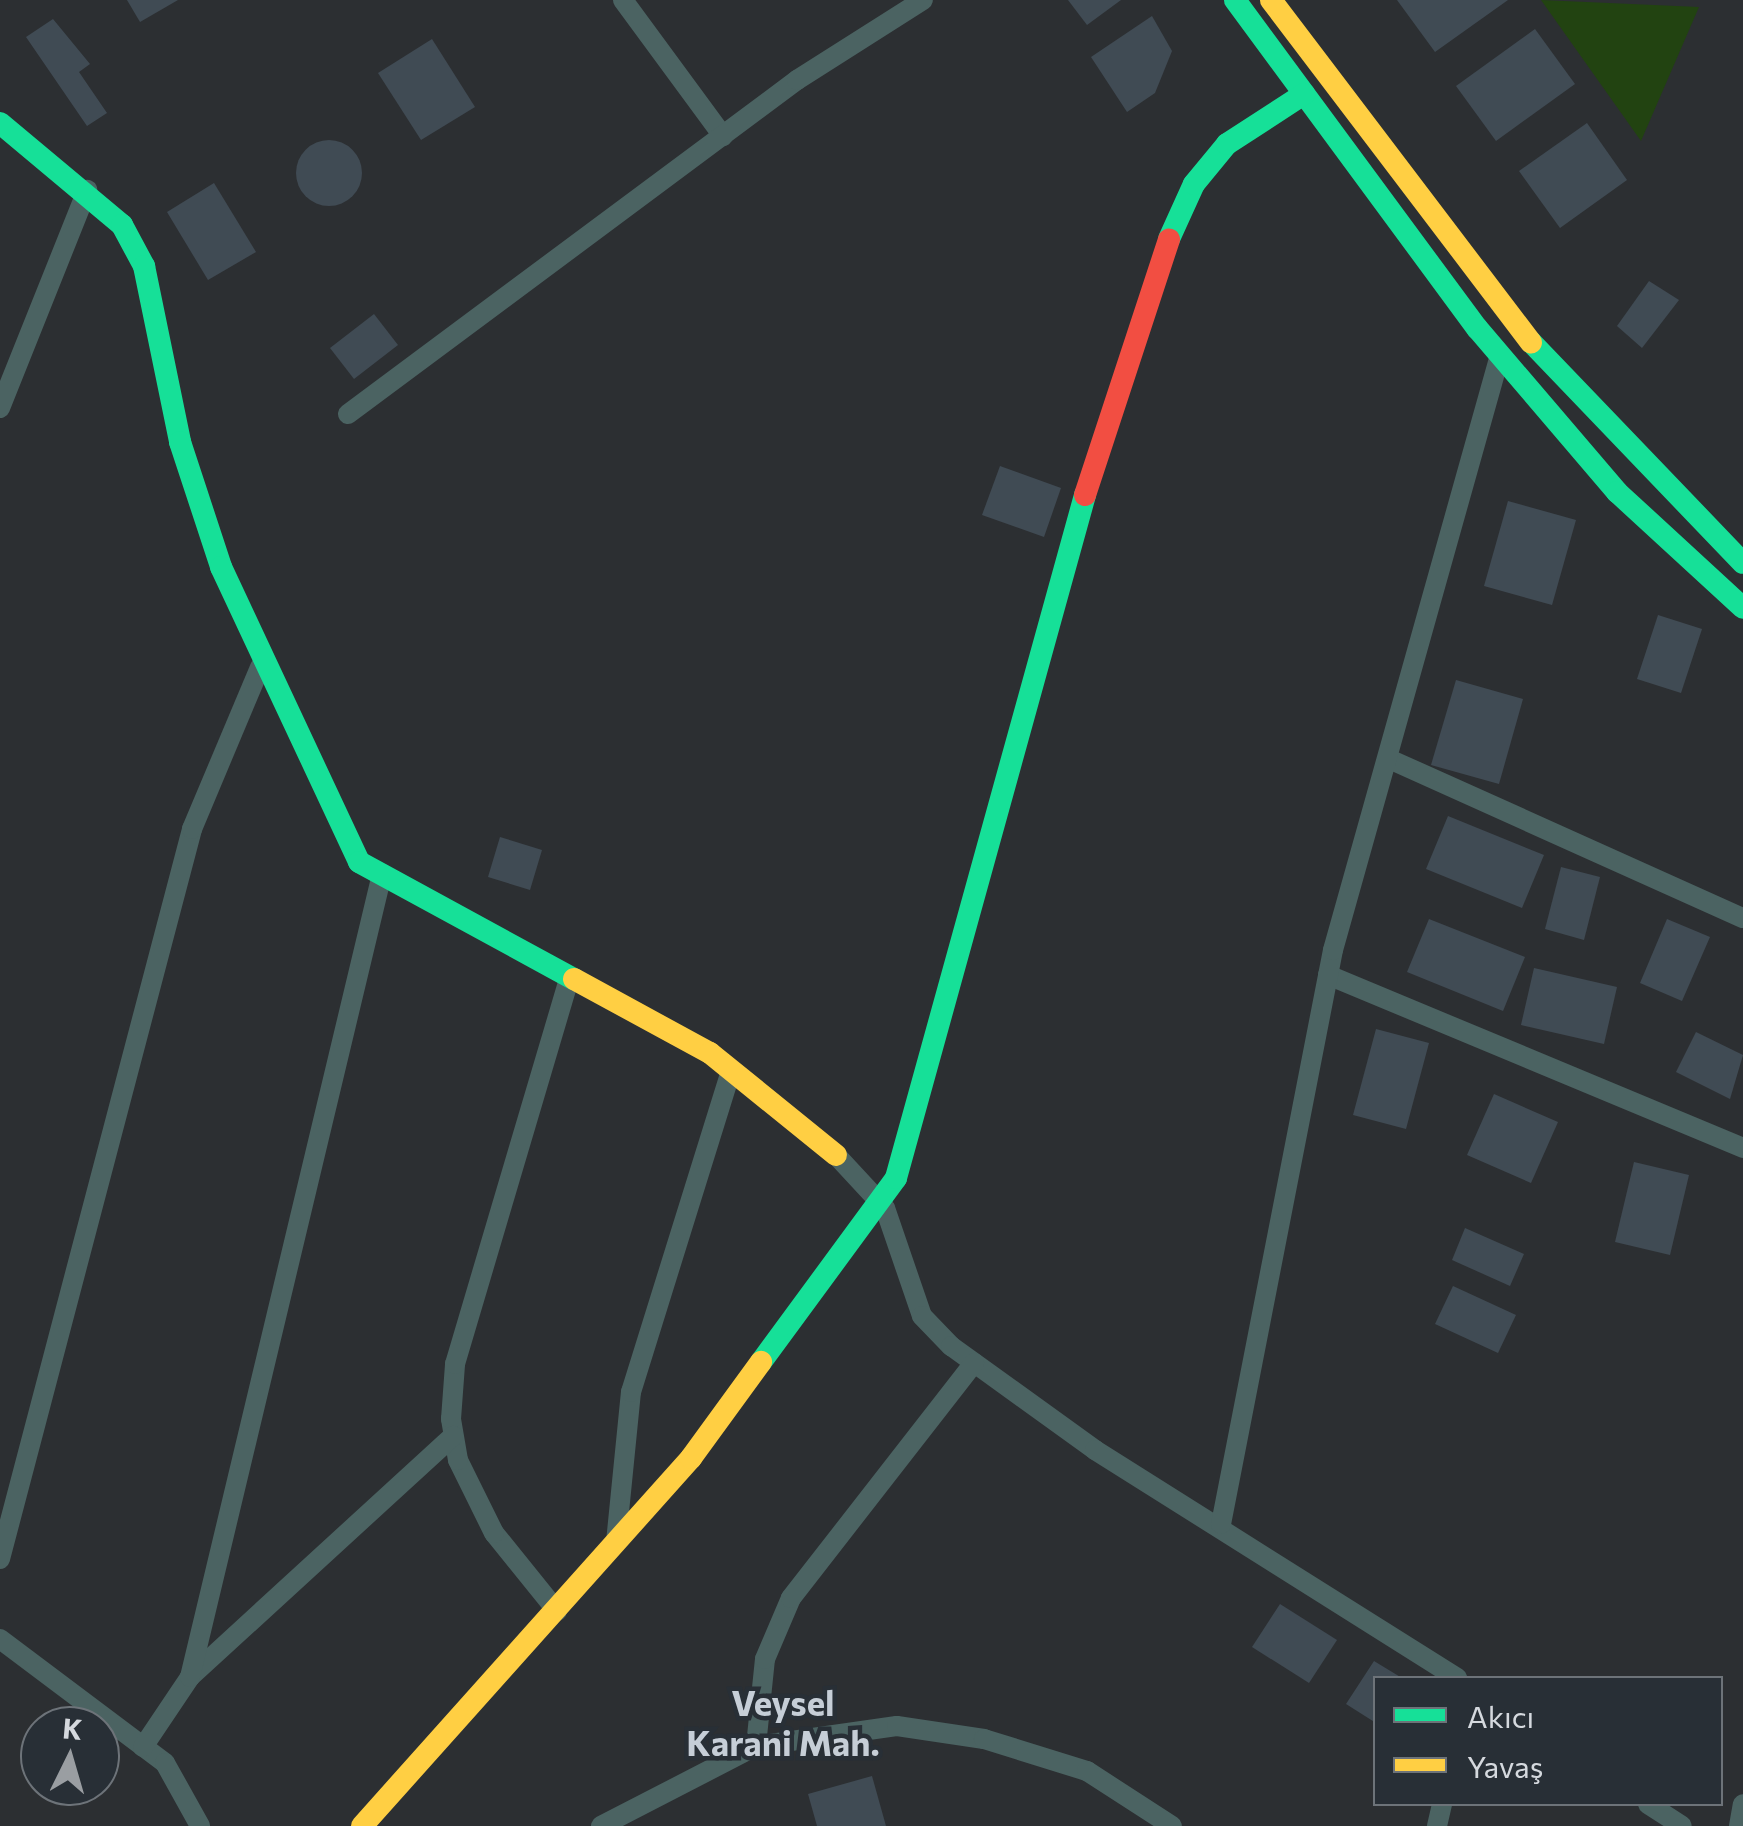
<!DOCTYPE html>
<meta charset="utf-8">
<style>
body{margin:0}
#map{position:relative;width:1743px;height:1826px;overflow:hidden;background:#2c2f32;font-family:Commissioner,sans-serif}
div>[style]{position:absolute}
.green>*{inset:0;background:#224311}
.building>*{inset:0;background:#404b54}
.round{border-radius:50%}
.street>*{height:20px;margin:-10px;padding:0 10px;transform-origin:10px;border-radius:10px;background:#4b6362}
.fast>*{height:22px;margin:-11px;padding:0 11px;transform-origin:11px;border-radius:11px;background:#16e098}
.slow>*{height:22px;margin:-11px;padding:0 11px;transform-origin:11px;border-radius:11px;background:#ffcf43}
.jam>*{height:22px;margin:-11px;padding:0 11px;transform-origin:11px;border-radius:11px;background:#f24e42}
span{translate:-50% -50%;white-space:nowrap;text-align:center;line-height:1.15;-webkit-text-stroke:9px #282f36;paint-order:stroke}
.district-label{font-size:35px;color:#c6ced7;font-weight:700}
.legend{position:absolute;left:1373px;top:1676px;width:350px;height:130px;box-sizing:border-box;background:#282f36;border:2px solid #6d7379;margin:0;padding:12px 18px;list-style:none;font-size:30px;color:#d5d9de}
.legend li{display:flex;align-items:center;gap:20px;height:50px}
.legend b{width:50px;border:2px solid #6d7379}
.north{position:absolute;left:20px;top:1706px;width:100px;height:100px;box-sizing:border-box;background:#282f36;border:2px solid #6d7379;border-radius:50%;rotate:5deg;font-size:28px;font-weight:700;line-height:40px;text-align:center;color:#d5d9de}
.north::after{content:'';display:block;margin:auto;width:35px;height:45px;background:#9a9ea2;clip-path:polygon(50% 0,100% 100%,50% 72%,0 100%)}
</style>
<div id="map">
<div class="green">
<i style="clip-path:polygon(1541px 0,1699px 7px,1641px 141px)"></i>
</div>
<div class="building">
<i style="clip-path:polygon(127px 0,178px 0,140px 22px)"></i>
<i style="clip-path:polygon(1068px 0,1121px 0,1087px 25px)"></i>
<i style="clip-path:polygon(1397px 0,1508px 0,1435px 52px)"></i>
<i style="clip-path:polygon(1152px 16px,1172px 51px,1155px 93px,1127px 112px,1091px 57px)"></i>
<i style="clip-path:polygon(53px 19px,90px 64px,79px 72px,107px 113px,87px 126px,26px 37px)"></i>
<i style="clip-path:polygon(1535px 29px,1575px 84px,1496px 141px,1456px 86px)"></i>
<i style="clip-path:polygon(432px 39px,475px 107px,421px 140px,378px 73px)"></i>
<i style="clip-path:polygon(1587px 123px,1627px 180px,1560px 228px,1519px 171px)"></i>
<i class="round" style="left:296px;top:140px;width:66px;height:66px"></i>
<i style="clip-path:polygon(214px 183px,256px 252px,208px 280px,167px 212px)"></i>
<i style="clip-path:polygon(1649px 281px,1679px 300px,1642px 348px,1617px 326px)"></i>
<i style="clip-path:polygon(374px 314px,398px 345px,354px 379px,330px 348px)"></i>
<i style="clip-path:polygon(1000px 466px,1061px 488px,1044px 537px,982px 515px)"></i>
<i style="clip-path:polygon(1508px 501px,1576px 520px,1552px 605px,1484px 586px)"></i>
<i style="clip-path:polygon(1658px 615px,1702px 629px,1681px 693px,1637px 679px)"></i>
<i style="clip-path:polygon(1456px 680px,1523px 699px,1499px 784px,1431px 765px)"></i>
<i style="clip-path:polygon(1448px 816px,1544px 855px,1522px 908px,1426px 869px)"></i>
<i style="clip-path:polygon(500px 837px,542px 850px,530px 890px,488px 877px)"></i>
<i style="clip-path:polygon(1561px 867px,1600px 877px,1584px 940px,1545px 929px)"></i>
<i style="clip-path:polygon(1429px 919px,1525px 957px,1503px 1011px,1407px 972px)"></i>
<i style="clip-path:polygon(1667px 919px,1710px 937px,1682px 1001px,1640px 983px)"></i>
<i style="clip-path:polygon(1534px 968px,1617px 987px,1604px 1044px,1521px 1025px)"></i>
<i style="clip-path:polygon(1376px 1029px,1429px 1043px,1406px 1129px,1353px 1115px)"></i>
<i style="clip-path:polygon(1696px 1032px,1743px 1055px,1730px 1099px,1676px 1072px)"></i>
<i style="clip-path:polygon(1494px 1094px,1558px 1122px,1531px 1183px,1467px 1155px)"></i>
<i style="clip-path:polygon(1634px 1162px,1689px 1175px,1670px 1255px,1615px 1242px)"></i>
<i style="clip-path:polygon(1465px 1228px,1524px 1254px,1510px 1286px,1452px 1260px)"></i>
<i style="clip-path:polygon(1453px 1286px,1516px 1315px,1498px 1353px,1435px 1324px)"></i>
<i style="clip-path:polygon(1280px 1604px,1337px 1640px,1309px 1683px,1252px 1647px)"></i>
<i style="clip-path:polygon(1374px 1661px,1402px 1678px,1376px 1678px,1376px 1723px,1346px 1704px)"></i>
<i style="clip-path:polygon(872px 1776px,886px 1826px,817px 1826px,808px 1794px)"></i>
</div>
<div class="street">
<i style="left:623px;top:0;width:169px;rotate:53.7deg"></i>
<i style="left:0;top:408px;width:235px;rotate:-68.2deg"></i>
<i style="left:348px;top:414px;width:560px;rotate:-36.64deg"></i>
<i style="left:797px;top:80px;width:149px;rotate:-32.4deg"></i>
<i style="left:1389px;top:759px;width:388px;rotate:24.2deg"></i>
<i style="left:1328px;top:975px;width:450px;rotate:22.6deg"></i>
<i style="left:836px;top:1155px;width:72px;rotate:47.2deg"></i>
<i style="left:885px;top:1208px;width:114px;rotate:71.1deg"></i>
<i style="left:922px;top:1316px;width:42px;rotate:46deg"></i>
<i style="left:951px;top:1346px;width:178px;rotate:35.8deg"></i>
<i style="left:1095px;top:1450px;width:428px;rotate:32.2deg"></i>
<i style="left:1221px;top:1524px;width:585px;rotate:-78.96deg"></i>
<i style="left:1333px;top:950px;width:618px;rotate:-74.32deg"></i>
<i style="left:616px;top:1542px;width:151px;rotate:-84.3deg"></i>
<i style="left:631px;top:1392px;width:337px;rotate:-72.7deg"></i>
<i style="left:0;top:1559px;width:755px;rotate:-75.26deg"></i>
<i style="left:192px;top:829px;width:176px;rotate:-67.2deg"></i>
<i style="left:557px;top:1611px;width:100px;rotate:-128.9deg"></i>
<i style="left:494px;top:1533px;width:81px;rotate:-116.3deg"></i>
<i style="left:458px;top:1460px;width:42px;rotate:-99.7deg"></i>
<i style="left:451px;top:1419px;width:55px;rotate:-85.8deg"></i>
<i style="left:455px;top:1364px;width:404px;rotate:-73.5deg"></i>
<i style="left:0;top:1639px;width:206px;rotate:36.9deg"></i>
<i style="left:165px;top:1763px;width:72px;rotate:60.9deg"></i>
<i style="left:190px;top:1677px;width:357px;rotate:-42.5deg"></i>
<i style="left:756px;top:1746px;width:87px;rotate:-84.1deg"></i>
<i style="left:765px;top:1659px;width:66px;rotate:-66.9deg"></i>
<i style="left:791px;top:1598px;width:298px;rotate:-52.1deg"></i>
<i style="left:143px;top:1747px;width:84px;rotate:-56.1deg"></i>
<i style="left:190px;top:1677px;width:826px;rotate:-76.55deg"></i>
<i style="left:1648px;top:1804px;width:40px;rotate:32.9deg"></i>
<i style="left:601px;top:1826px;width:174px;rotate:-27.3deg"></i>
<i style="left:756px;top:1746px;width:142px;rotate:-8.1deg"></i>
<i style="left:897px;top:1726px;width:88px;rotate:8.5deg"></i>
<i style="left:984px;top:1739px;width:108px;rotate:17.3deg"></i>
<i style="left:1087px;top:1771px;width:101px;rotate:32.9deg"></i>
<i style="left:1437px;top:1826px;width:23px;rotate:-77deg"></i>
<i style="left:1739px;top:1826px;width:22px;rotate:-80deg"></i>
</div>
<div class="fast">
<i style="left:1235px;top:0;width:408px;rotate:53.6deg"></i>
<i style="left:1477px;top:328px;width:216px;rotate:49.5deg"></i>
<i style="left:1617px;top:492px;width:171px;rotate:42.6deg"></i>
<i style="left:0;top:123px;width:159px;rotate:39.9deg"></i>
<i style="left:122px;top:225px;width:47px;rotate:61.8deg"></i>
<i style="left:144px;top:266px;width:180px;rotate:78.4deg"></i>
<i style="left:180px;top:442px;width:132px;rotate:71.8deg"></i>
<i style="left:221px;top:567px;width:326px;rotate:64.9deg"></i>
<i style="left:359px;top:862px;width:245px;rotate:28.6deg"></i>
<i style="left:1169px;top:239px;width:60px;rotate:-65.6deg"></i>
<i style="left:1194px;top:184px;width:52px;rotate:-50.5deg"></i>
<i style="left:1227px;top:144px;width:92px;rotate:-33deg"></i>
<i style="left:1531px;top:342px;width:306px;rotate:46.2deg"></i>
<i style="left:761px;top:1362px;width:228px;rotate:-53.7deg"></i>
<i style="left:896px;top:1178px;width:709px;rotate:-74.53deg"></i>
</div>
<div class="slow">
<i style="left:1271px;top:0;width:430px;rotate:52.8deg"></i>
<i style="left:574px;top:979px;width:155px;rotate:28.6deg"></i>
<i style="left:710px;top:1053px;width:162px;rotate:39deg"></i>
<i style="left:362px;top:1826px;width:494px;rotate:-48.2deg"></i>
<i style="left:691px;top:1458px;width:119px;rotate:-53.9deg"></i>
</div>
<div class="jam">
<i style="left:1085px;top:495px;width:269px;rotate:-71.8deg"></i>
</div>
<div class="district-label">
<span style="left:783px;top:1722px">Veysel<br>Karani Mah.</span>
</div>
<ul class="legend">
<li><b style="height:12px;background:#16e098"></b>Akıcı</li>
<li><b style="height:12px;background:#ffcf43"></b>Yavaş</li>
</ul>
<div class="north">K</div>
</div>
